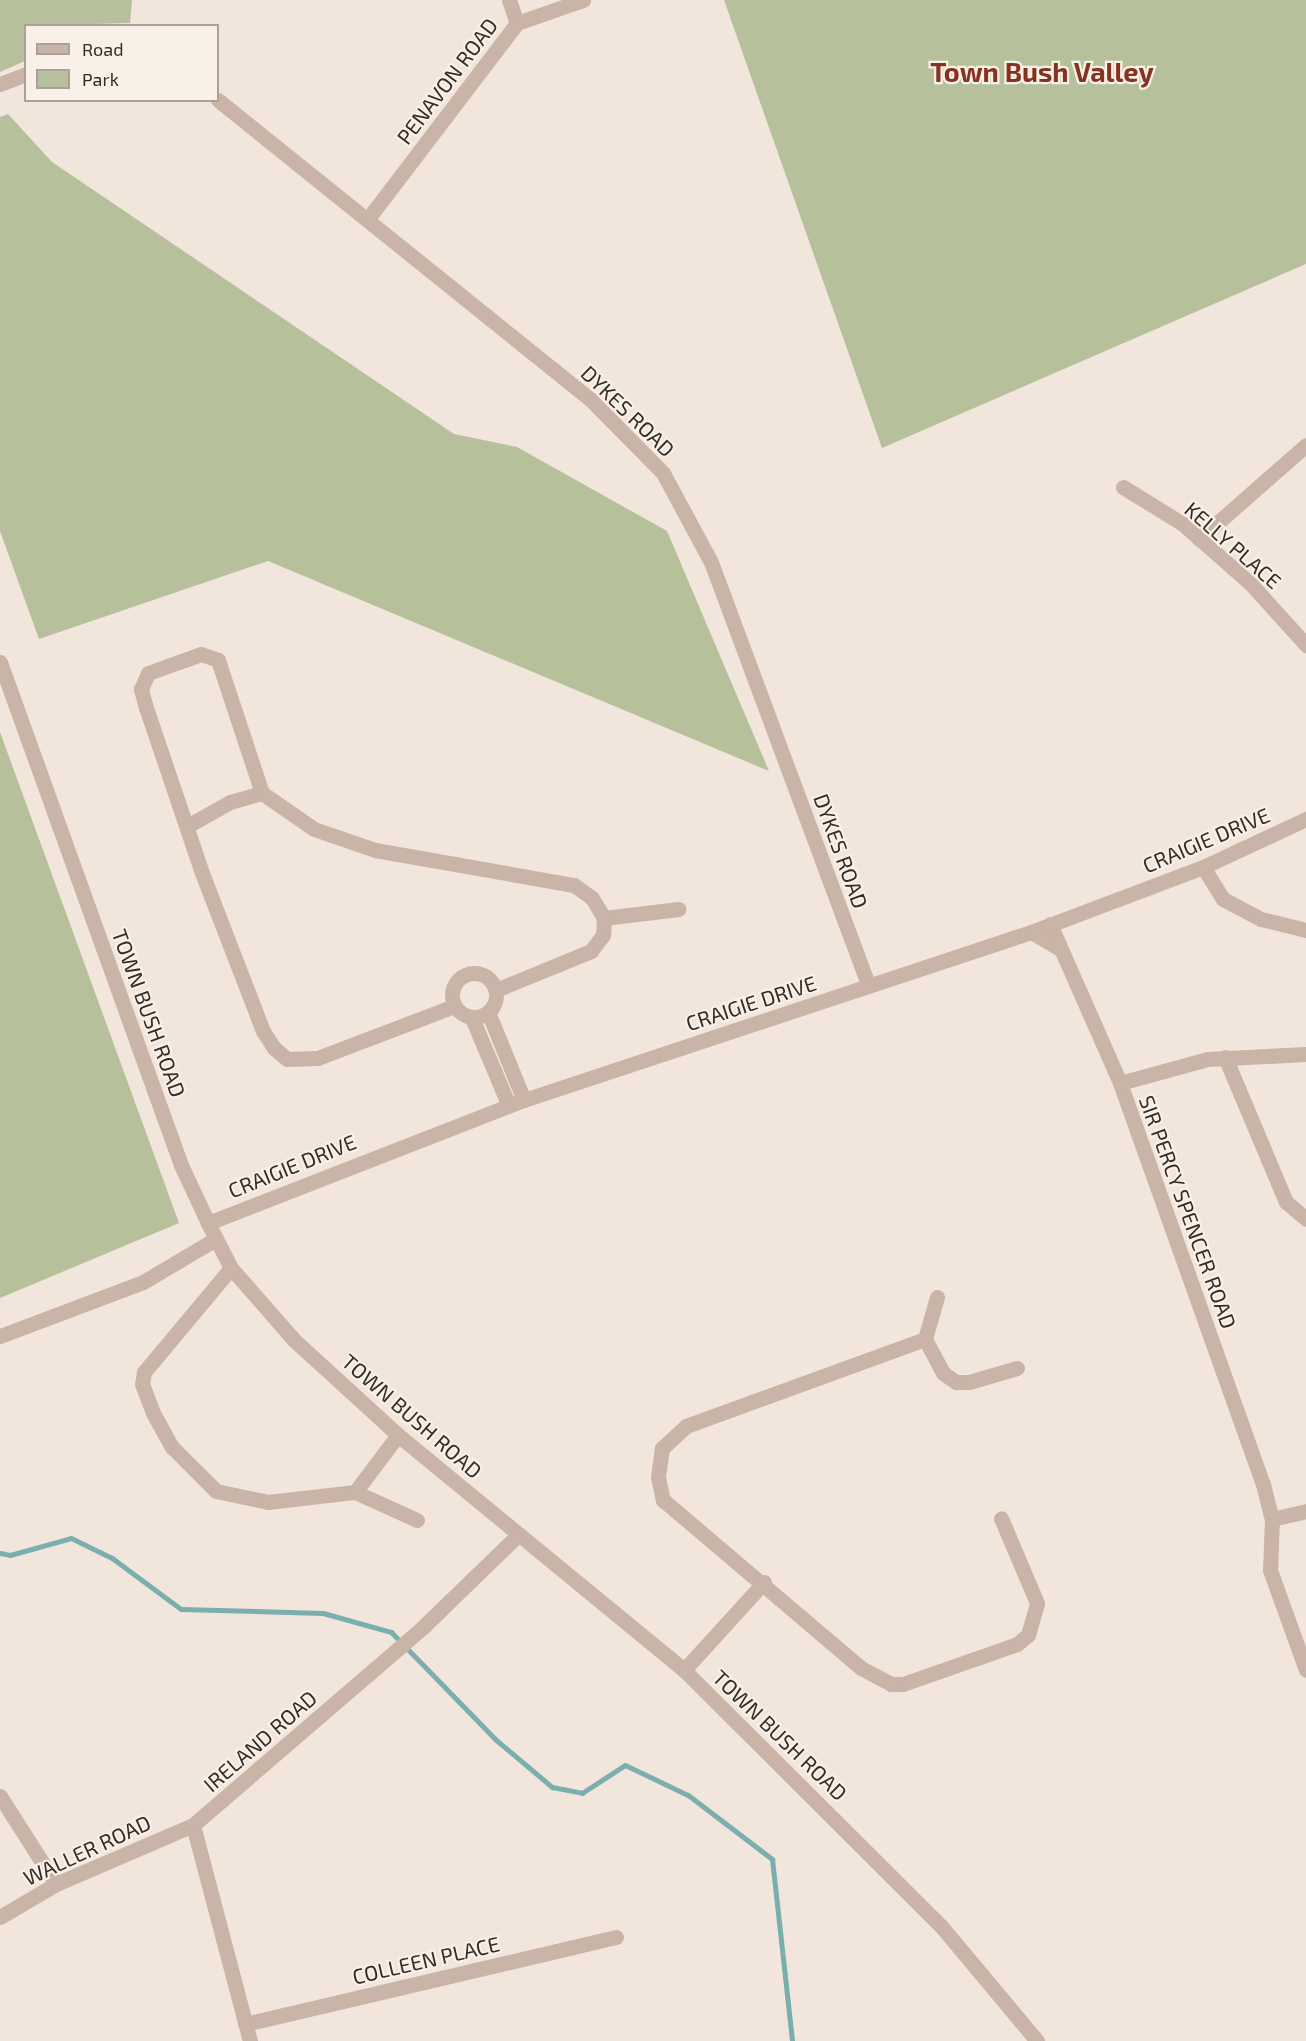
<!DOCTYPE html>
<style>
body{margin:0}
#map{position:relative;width:1306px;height:2041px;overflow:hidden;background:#f2e5db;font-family:"Exo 2",sans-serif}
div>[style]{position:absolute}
.green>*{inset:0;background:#b6c19b}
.stream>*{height:5px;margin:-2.5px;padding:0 2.5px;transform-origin:2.5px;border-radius:2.5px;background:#7aafae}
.minor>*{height:15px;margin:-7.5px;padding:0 7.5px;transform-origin:7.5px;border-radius:7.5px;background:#cab4a7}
.minor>.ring{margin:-7.5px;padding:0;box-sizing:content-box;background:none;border:15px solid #cab4a7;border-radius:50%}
.tertiary>*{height:15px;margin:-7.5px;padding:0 7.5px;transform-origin:7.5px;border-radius:7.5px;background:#cab4a7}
span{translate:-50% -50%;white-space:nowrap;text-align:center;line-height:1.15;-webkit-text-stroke:4.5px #f9f0e7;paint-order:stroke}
.street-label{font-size:21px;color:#362b27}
.district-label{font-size:27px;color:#853220;font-weight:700}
.legend{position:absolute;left:24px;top:24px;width:195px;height:78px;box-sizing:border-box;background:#f9f0e7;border:2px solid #aba19a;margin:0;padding:8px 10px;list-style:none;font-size:18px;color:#362b27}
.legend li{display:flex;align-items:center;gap:12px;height:30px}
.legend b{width:30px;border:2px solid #aba19a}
</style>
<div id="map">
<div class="green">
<i style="clip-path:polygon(0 0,132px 0,130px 23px,26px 26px,25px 61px,0 72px)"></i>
<i style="clip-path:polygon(724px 0,1306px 0,1306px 264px,882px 448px)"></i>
<i style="clip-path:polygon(8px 114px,52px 162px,454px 434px,517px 447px,667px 531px,769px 771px,268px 561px,39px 639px,0 531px,0 117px)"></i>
<i style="clip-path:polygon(0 732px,179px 1223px,0 1298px)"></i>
</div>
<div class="stream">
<i style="left:0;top:1553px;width:10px;rotate:11deg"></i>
<i style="left:10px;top:1555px;width:63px;rotate:-15.6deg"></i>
<i style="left:71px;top:1538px;width:46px;rotate:26deg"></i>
<i style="left:112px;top:1558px;width:86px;rotate:36.5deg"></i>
<i style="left:181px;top:1609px;width:142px;rotate:1.6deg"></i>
<i style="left:323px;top:1613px;width:71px;rotate:15.6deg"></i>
<i style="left:391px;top:1632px;width:149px;rotate:45.8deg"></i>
<i style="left:495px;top:1739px;width:75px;rotate:40.1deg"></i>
<i style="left:552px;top:1787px;width:31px;rotate:11deg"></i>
<i style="left:582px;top:1793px;width:51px;rotate:-33.1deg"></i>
<i style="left:625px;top:1765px;width:70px;rotate:25.5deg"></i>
<i style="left:688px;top:1795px;width:106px;rotate:37.3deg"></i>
<i style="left:772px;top:1859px;width:183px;rotate:83.7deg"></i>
</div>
<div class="minor">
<i style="left:509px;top:0;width:24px;rotate:71deg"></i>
<i style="left:0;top:84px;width:28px;rotate:-21deg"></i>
<i style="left:218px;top:100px;width:479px;rotate:38.8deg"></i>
<i style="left:591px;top:400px;width:103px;rotate:45.4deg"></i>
<i style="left:663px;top:473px;width:101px;rotate:61.7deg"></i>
<i style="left:711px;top:562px;width:452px;rotate:69.6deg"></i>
<i style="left:367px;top:220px;width:248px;rotate:-52.7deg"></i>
<i style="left:517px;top:23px;width:70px;rotate:-19.2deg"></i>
<i style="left:1123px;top:487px;width:70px;rotate:31.7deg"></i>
<i style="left:1183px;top:524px;width:89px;rotate:41.4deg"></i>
<i style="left:1250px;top:583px;width:84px;rotate:47.9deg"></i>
<i style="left:1199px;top:539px;width:142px;rotate:-41.3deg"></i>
<i style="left:189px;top:825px;width:47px;rotate:-29.3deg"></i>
<i style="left:230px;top:802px;width:33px;rotate:-16deg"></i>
<i style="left:1203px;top:867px;width:38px;rotate:58deg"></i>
<i style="left:1223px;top:899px;width:43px;rotate:27.8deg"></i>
<i style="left:1261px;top:919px;width:46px;rotate:13.7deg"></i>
<i style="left:604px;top:918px;width:75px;rotate:-6.9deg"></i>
<i style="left:1050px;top:924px;width:174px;rotate:66.2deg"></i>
<i style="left:1120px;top:1083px;width:426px;rotate:70.4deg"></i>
<i style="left:1263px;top:1484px;width:36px;rotate:76deg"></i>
<i style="left:1272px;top:1519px;width:51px;rotate:92.2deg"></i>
<i style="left:1270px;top:1570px;width:106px;rotate:70.2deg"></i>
<i class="ring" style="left:452px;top:973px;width:29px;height:29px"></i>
<i style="left:454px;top:1006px;width:146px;rotate:159.1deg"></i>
<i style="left:318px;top:1058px;width:31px;rotate:178deg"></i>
<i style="left:287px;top:1059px;width:17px;rotate:-140deg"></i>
<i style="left:274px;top:1048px;width:20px;rotate:-123deg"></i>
<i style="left:263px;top:1031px;width:169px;rotate:-111.1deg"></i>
<i style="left:202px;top:873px;width:174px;rotate:-108.7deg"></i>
<i style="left:146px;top:708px;width:20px;rotate:-105deg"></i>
<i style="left:141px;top:689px;width:17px;rotate:-66deg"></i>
<i style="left:148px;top:673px;width:56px;rotate:-19.7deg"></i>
<i style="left:201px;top:654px;width:18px;rotate:19deg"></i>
<i style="left:218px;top:660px;width:140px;rotate:71.7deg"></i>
<i style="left:262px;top:793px;width:63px;rotate:34.7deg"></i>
<i style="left:314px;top:829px;width:65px;rotate:19deg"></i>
<i style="left:375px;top:850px;width:202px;rotate:10deg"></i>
<i style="left:574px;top:885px;width:22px;rotate:36deg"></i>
<i style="left:592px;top:898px;width:23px;rotate:59deg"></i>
<i style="left:604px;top:918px;width:17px;rotate:93deg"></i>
<i style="left:603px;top:935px;width:20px;rotate:127deg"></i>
<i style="left:591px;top:951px;width:103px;rotate:157.7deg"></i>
<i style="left:488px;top:1012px;width:95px;rotate:67.8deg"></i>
<i style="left:472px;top:1018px;width:95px;rotate:67.2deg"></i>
<i style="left:1225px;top:1057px;width:157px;rotate:67.2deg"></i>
<i style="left:1286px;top:1202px;width:26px;rotate:40deg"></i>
<i style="left:1120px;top:1083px;width:91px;rotate:-15.3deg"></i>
<i style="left:1208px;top:1059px;width:98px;rotate:-2.9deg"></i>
<i style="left:208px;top:1223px;width:51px;rotate:62.9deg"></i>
<i style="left:231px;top:1268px;width:96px;rotate:48.8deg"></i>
<i style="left:294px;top:1340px;width:141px;rotate:42.4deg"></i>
<i style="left:398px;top:1435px;width:370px;rotate:39.4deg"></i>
<i style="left:684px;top:1670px;width:363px;rotate:44.9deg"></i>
<i style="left:941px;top:1926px;width:150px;rotate:50.1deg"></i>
<i style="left:231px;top:1268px;width:136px;rotate:129.9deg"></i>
<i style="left:144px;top:1372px;width:12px;rotate:99deg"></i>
<i style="left:142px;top:1384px;width:31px;rotate:69deg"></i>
<i style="left:153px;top:1413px;width:39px;rotate:61deg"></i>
<i style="left:172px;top:1447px;width:62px;rotate:45deg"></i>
<i style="left:216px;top:1491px;width:53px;rotate:11.9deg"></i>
<i style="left:268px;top:1502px;width:88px;rotate:-6.6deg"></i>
<i style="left:355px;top:1492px;width:68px;rotate:24.3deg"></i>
<i style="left:937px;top:1297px;width:44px;rotate:105.9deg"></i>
<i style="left:925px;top:1339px;width:38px;rotate:62deg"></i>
<i style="left:943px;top:1373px;width:16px;rotate:35deg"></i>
<i style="left:956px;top:1382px;width:13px"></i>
<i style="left:969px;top:1382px;width:50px;rotate:-16.3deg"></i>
<i style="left:0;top:1336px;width:153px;rotate:-20.7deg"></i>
<i style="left:143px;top:1282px;width:82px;rotate:-30.6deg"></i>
<i style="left:925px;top:1339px;width:254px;rotate:160deg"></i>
<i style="left:686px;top:1426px;width:33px;rotate:137deg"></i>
<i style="left:662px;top:1448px;width:29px;rotate:98deg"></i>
<i style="left:658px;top:1477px;width:24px;rotate:78deg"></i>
<i style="left:663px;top:1500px;width:260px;rotate:40.3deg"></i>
<i style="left:861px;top:1668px;width:34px;rotate:28deg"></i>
<i style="left:891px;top:1684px;width:12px"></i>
<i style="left:903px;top:1684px;width:121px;rotate:-19.3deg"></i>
<i style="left:1017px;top:1644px;width:14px;rotate:-39deg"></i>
<i style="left:1028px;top:1635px;width:33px;rotate:-74deg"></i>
<i style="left:1037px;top:1603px;width:92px;rotate:-113deg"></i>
<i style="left:355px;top:1492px;width:71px;rotate:-53deg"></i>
<i style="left:1272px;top:1519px;width:35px;rotate:-13deg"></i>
<i style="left:684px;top:1670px;width:119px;rotate:-47.7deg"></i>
<i style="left:0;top:1796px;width:104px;rotate:57.5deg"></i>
<i style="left:0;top:1917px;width:65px;rotate:-30.5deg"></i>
<i style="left:56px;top:1884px;width:149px;rotate:-23.3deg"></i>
<i style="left:245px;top:2024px;width:381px;rotate:-13.2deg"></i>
<i style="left:250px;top:2041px;width:223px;rotate:-104.8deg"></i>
<i style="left:193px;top:1825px;width:305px;rotate:-40.7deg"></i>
<i style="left:424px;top:1626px;width:131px;rotate:-44.1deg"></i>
</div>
<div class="tertiary">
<i style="left:0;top:662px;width:535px;rotate:70.21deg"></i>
<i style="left:181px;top:1165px;width:64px;rotate:65deg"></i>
<i style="left:208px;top:1223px;width:339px;rotate:-21.3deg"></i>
<i style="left:524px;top:1100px;width:534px;rotate:-18.33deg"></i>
<i style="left:1031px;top:932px;width:184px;rotate:-20.7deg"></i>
<i style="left:1203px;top:867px;width:114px;rotate:-25deg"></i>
<i style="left:1031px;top:932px;width:34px;rotate:30deg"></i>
</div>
<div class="street-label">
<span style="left:447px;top:81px;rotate:-53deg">PENAVON ROAD</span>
<span style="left:628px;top:411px;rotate:44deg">DYKES ROAD</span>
<span style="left:1233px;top:545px;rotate:41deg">KELLY PLACE</span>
<span style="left:1206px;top:840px;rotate:-23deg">CRAIGIE DRIVE</span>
<span style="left:841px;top:851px;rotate:70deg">DYKES ROAD</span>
<span style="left:751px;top:1003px;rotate:-18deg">CRAIGIE DRIVE</span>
<span style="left:149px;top:1013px;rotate:70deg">TOWN BUSH ROAD</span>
<span style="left:292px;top:1166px;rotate:-22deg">CRAIGIE DRIVE</span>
<span style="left:1188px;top:1212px;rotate:70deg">SIR PERCY SPENCER ROAD</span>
<span style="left:412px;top:1416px;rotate:41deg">TOWN BUSH ROAD</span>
<span style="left:780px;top:1735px;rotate:44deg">TOWN BUSH ROAD</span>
<span style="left:260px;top:1741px;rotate:-41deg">IRELAND ROAD</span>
<span style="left:87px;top:1850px;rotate:-25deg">WALLER ROAD</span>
<span style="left:426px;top:1960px;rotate:-13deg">COLLEEN PLACE</span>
</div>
<div class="district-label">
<span style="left:1042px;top:72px">Town Bush Valley</span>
</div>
<ul class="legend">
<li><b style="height:8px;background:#cab4a7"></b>Road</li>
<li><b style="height:16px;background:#b6c19b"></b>Park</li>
</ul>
</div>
